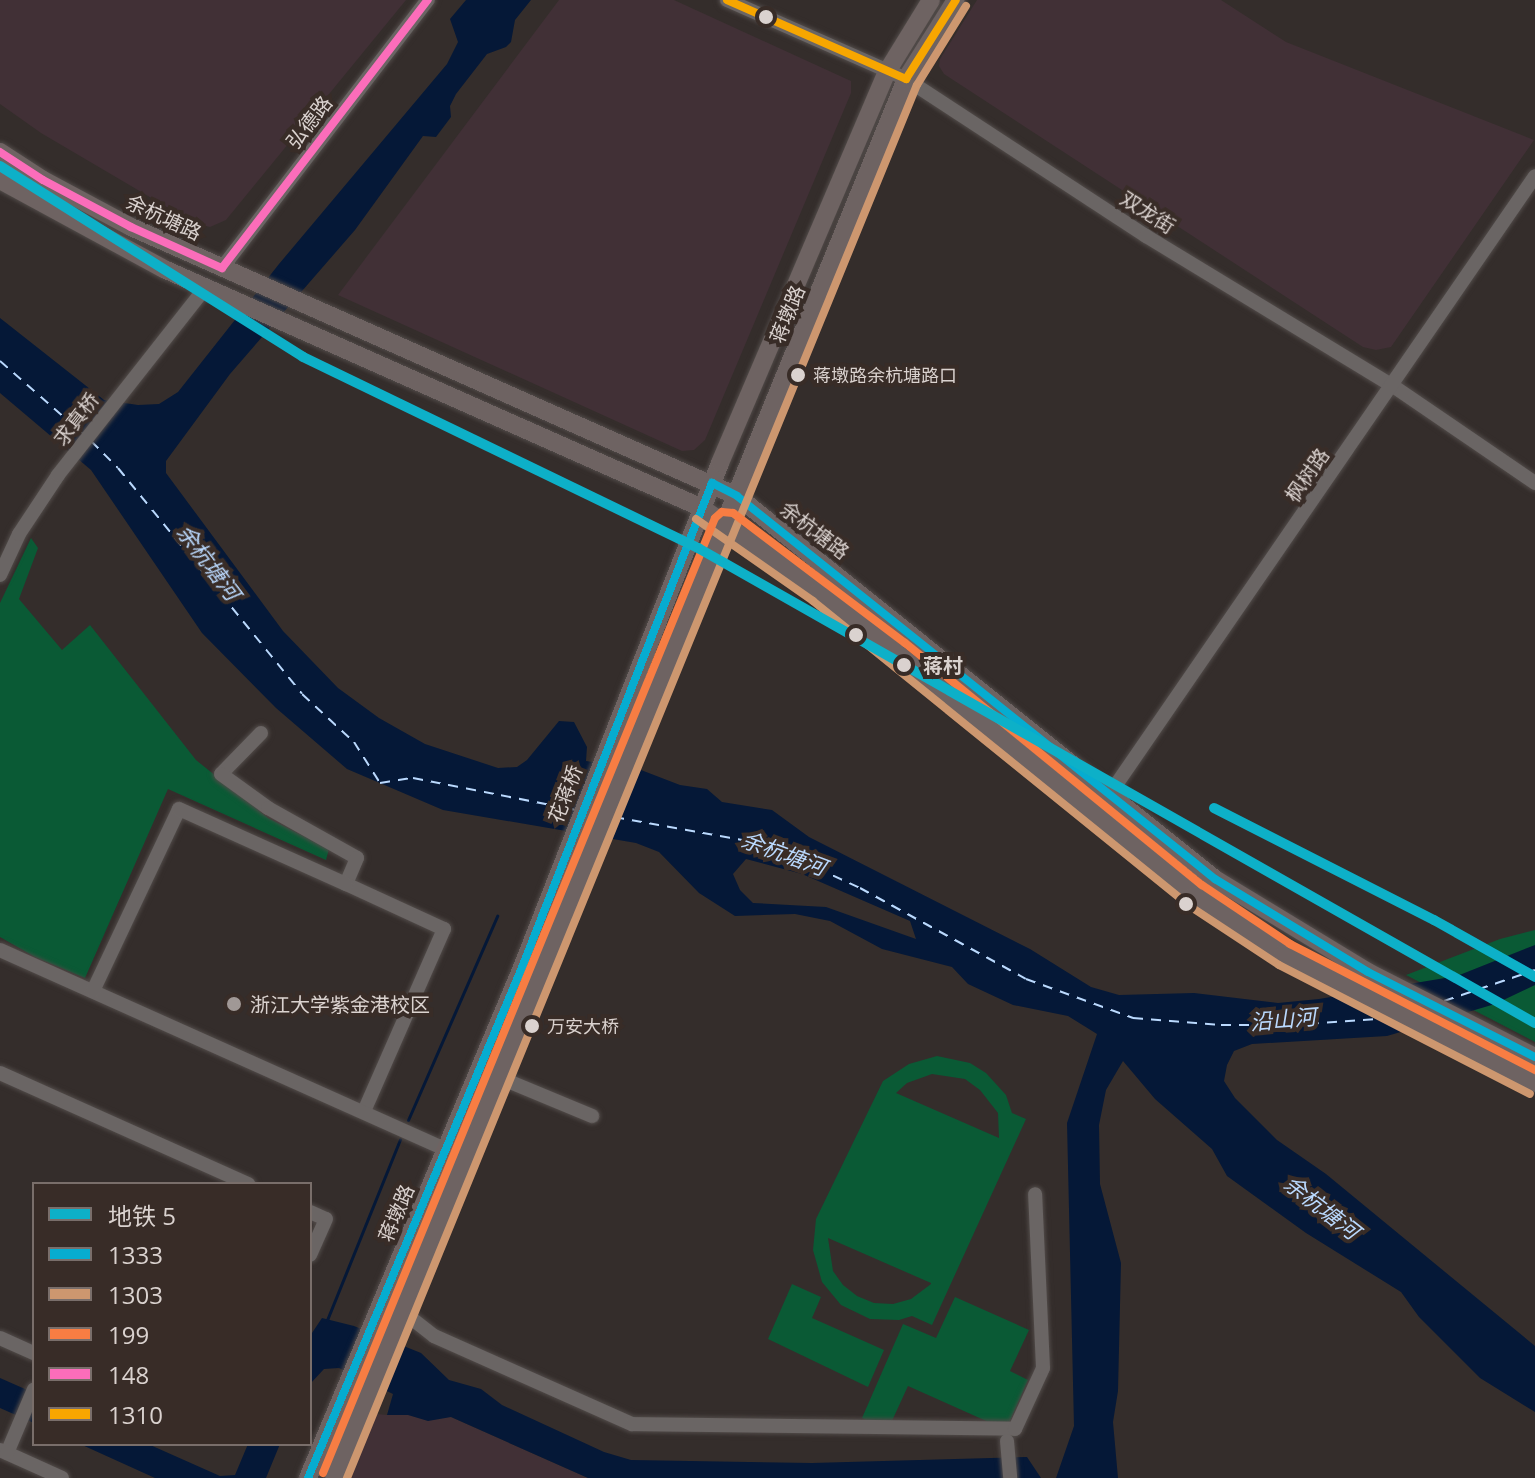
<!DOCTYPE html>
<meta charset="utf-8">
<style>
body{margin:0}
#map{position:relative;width:1535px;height:1478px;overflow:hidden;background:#342d2b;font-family:"Open Sans","Noto Sans SC",sans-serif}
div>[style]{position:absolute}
.commercial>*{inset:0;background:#413036}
.green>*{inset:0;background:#0a5a35}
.water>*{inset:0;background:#051837}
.stream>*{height:3px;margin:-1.5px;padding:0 1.5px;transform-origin:1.5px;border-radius:1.5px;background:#051837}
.ferry>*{height:2px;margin-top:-1px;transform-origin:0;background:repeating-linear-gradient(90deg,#bad9fe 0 10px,transparent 0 18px)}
.roads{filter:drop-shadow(0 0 2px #514b49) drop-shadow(0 0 2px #514b49)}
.minor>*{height:14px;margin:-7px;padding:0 7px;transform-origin:7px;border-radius:7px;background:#6a6564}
.major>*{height:18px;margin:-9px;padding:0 9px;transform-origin:9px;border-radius:9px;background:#6e6362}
.bus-1>*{height:8px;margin:-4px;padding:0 4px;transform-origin:4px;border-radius:4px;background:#06acd0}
.bus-2>*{height:8px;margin:-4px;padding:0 4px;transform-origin:4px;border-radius:4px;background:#cd976f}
.bus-3>*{height:8px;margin:-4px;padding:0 4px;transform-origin:4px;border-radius:4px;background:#f77d43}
.bus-4>*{height:8px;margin:-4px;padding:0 4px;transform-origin:4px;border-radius:4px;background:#fb6dba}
.bus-5>*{height:8px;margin:-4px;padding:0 4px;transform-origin:4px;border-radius:4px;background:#f7a600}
.metro-1>*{height:10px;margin:-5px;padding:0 5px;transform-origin:5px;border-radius:5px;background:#0db0c8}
.dots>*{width:22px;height:22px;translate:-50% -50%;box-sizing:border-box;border:4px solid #382c27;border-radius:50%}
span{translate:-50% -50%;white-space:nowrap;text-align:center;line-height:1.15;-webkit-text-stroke:8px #382c27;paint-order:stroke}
.bus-label{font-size:18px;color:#dad2cf}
.left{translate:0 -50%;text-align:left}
.street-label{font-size:20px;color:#dad2cf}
.stop-label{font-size:20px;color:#dad2cf;font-weight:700}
.poi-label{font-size:20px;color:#dad2cf}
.water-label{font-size:22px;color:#bad9fe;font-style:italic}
.legend{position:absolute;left:32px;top:1182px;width:280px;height:264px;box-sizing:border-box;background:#382c27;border:2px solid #796e6a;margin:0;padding:10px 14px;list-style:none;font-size:24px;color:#dad2cf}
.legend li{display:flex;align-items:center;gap:16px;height:40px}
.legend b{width:40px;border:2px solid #796e6a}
</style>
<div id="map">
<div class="commercial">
<i style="clip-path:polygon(0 0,406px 0,226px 220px,210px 227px,194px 223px,41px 133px,0 104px)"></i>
<i style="clip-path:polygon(559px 0,674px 0,851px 81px,851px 93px,705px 440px,694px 450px,682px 451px,338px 295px)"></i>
<i style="clip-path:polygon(977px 0,1221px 0,1286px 42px,1534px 140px,1391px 347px,1376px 350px,1363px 347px,944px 74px,939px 66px,940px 59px)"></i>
<i style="clip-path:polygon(407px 1402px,451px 1417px,588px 1478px,350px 1478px,376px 1414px,387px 1415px)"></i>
</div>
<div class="green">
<i style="clip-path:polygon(31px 538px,38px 548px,19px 599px,62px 650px,90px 625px,196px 760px,268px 818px,329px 849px,326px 860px,168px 789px,85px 978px,35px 957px,0 937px,0 603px)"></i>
<i style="clip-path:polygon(1535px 930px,1535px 1042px,1406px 975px,1500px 939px)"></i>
<i style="clip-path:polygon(evenodd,937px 1056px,970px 1063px,986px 1073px,1006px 1095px,1012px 1113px,1026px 1119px,932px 1325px,912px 1316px,899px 1320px,870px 1319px,841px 1305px,822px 1282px,813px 1250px,816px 1219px,883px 1081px,909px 1064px,937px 1056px,932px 1074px,965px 1079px,980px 1090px,998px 1113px,999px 1138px,896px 1093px,907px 1083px,932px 1074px,937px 1056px,828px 1238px,931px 1283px,931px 1284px,911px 1299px,893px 1304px,874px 1303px,857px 1296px,843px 1285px,833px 1271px,828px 1238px)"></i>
<i style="clip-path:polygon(792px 1284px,821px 1297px,812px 1318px,884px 1350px,868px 1387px,768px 1339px)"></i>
<i style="clip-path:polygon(955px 1297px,1029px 1330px,1010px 1371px,1028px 1380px,1009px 1423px,993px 1424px,908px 1386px,891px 1423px,876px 1424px,862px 1418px,903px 1324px,936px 1338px)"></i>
</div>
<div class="water">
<i style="clip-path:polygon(evenodd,466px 0,531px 0,515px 20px,511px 42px,506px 47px,487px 54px,456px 94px,450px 106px,451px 117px,436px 137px,423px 136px,355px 230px,230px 374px,166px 461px,166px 473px,283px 631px,338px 688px,379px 718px,425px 744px,498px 768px,517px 767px,527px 760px,559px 721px,574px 722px,587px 747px,586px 761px,641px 770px,680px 785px,707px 789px,722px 802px,772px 810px,809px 837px,1030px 949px,1091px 987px,1119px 995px,1194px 993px,1278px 1003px,1319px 999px,1457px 976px,1535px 945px,1535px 985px,1495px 1004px,1387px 1036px,1252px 1044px,1234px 1051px,1227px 1065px,1224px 1081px,1235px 1098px,1277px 1140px,1326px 1174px,1535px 1346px,1535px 1412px,1480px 1378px,1419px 1317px,1401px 1292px,1306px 1233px,1227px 1176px,1212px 1149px,1155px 1099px,1123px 1061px,1106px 1090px,1099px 1125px,1100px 1184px,1121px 1263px,1118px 1391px,1113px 1422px,1118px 1478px,1056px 1478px,1074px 1426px,1067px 1123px,1097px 1034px,1068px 1016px,1013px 1005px,968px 984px,952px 967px,882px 949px,830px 921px,795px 914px,735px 916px,699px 893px,659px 852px,636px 843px,443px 810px,347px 769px,276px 708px,202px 633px,91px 470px,0 393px,0 318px,104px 400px,138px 405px,159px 404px,178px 392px,279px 264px,447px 64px,458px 42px,450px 19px,466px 0,746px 859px,802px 874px,910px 921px,916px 939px,826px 907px,753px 903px,740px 890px,733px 874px,746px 859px)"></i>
<i style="clip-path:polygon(322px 1318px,354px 1326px,421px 1353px,449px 1380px,481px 1389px,502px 1405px,604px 1452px,631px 1460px,812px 1463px,1027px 1457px,1041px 1478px,588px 1478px,451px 1417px,428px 1421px,408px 1415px,387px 1415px,393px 1394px,339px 1368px,324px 1369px,310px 1384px,310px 1336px)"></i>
<i style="clip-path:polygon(0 1378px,34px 1393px,34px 1423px,0 1408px)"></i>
<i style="clip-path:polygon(80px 1444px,148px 1444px,220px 1476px,235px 1475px,248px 1444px,280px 1444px,266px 1478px,155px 1478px)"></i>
</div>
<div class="stream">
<i style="left:408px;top:1120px;width:223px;rotate:-66.4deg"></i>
<i style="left:327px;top:1320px;width:195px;rotate:-68deg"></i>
</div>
<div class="ferry">
<i style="left:0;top:361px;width:111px;rotate:41.3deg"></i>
<i style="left:91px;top:441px;width:38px;rotate:45deg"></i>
<i style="left:118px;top:468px;width:291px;rotate:50.8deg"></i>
<i style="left:302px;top:694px;width:71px;rotate:42.7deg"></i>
<i style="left:354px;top:742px;width:49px;rotate:57.6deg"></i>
<i style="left:380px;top:783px;width:33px;rotate:-9deg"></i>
<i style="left:413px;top:778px;width:166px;rotate:11.1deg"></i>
<i style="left:614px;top:817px;width:136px;rotate:10.2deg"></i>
<i style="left:748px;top:841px;width:38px;rotate:18deg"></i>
<i style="left:784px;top:853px;width:84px;rotate:24.7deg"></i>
<i style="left:860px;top:888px;width:189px;rotate:28.7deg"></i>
<i style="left:1026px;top:979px;width:114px;rotate:20deg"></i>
<i style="left:1133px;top:1018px;width:88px;rotate:4.5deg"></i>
<i style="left:1221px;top:1025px;width:70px"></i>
<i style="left:1291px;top:1025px;width:101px;rotate:-4deg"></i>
<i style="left:1444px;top:1001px;width:96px;rotate:-18.8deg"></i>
</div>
<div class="roads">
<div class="minor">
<i style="left:727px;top:0;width:196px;rotate:23.8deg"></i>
<i style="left:906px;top:79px;width:287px;rotate:33.2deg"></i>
<i style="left:1146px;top:236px;width:289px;rotate:31.3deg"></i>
<i style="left:1393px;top:386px;width:172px;rotate:34.3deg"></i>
<i style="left:222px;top:268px;width:338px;rotate:-52.5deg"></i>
<i style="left:0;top:575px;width:45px;rotate:-65.1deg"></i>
<i style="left:19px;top:534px;width:71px;rotate:-56.5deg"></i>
<i style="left:58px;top:475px;width:239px;rotate:-51.8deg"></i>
<i style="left:261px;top:733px;width:57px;rotate:134.3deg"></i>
<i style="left:221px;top:774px;width:58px;rotate:35.9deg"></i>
<i style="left:268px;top:808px;width:102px;rotate:29.3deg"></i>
<i style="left:357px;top:858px;width:28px;rotate:113deg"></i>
<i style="left:346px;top:884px;width:108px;rotate:24.7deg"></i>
<i style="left:444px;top:929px;width:199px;rotate:113.7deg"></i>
<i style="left:1109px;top:795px;width:751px;rotate:-55.46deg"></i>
<i style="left:0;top:950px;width:490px;rotate:24.1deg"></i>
<i style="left:93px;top:991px;width:201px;rotate:-64.7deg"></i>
<i style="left:179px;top:809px;width:183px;rotate:24.2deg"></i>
<i style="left:0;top:1073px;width:272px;rotate:24.1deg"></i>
<i style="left:498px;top:1077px;width:102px;rotate:22.5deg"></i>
<i style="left:310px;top:1212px;width:17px;rotate:24deg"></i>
<i style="left:326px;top:1219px;width:39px;rotate:114deg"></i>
<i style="left:402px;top:1311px;width:41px;rotate:38deg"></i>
<i style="left:434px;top:1336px;width:217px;rotate:24deg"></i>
<i style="left:632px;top:1424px;width:383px;rotate:0.7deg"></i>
<i style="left:1015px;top:1429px;width:67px;rotate:-65.3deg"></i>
<i style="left:1043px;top:1368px;width:174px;rotate:-92.6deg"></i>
<i style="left:0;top:1338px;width:37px;rotate:24deg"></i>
<i style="left:1007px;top:1441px;width:37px;rotate:85deg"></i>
<i style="left:0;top:1450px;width:68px;rotate:24.3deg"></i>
<i style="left:7px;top:1453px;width:69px;rotate:-67.1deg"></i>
</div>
<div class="major">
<i style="left:0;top:152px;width:51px;rotate:33.1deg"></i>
<i style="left:43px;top:180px;width:100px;rotate:28.1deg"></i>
<i style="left:131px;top:227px;width:663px;rotate:23.94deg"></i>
<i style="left:737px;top:496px;width:613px;rotate:38.7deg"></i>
<i style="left:1215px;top:879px;width:179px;rotate:31.3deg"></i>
<i style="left:1368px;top:972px;width:187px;rotate:27deg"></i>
<i style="left:0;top:180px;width:187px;rotate:28.5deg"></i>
<i style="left:164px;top:269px;width:589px;rotate:23.95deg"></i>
<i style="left:702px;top:508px;width:144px;rotate:35.1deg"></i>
<i style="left:820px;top:591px;width:483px;rotate:39deg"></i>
<i style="left:1195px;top:895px;width:107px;rotate:33.5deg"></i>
<i style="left:1284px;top:954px;width:282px;rotate:27.2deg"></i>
<i style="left:308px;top:1478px;width:556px;rotate:-67.26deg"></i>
<i style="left:523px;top:965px;width:539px;rotate:-68.57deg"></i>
<i style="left:720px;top:463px;width:427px;rotate:-66.9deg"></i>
<i style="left:888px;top:70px;width:82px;rotate:-58.4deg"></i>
<i style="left:334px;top:1478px;width:1511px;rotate:-67.76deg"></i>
<i style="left:906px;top:79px;width:93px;rotate:-57.7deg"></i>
</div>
</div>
<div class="bus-1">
<i style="left:308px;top:1478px;width:556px;rotate:-67.26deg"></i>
<i style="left:523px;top:965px;width:518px;rotate:-68.59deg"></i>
<i style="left:712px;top:483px;width:28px;rotate:27deg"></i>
<i style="left:737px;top:496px;width:613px;rotate:38.7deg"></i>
<i style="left:1215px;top:879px;width:179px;rotate:31.3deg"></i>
<i style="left:1368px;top:972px;width:187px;rotate:27deg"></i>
</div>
<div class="bus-2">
<i style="left:696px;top:519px;width:143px;rotate:35deg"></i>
<i style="left:813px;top:601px;width:483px;rotate:39deg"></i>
<i style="left:1188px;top:905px;width:109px;rotate:33.4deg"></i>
<i style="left:1279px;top:965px;width:282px;rotate:27.2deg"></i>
<i style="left:347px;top:1478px;width:1505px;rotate:-67.75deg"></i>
<i style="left:917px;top:85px;width:93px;rotate:-58.2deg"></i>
</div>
<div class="bus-3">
<i style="left:323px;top:1473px;width:1032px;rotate:-67.68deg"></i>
<i style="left:715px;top:518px;width:9px;rotate:-41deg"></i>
<i style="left:722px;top:512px;width:11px;rotate:5deg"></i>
<i style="left:733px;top:513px;width:216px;rotate:37.1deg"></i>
<i style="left:905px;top:643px;width:383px;rotate:39.2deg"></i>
<i style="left:1202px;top:885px;width:106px;rotate:33.8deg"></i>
<i style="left:1290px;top:944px;width:276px;rotate:27.2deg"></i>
</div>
<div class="bus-4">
<i style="left:0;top:152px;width:51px;rotate:33.1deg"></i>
<i style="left:43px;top:180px;width:100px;rotate:28.1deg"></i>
<i style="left:131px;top:227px;width:100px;rotate:24.3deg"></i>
<i style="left:222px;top:268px;width:338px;rotate:-52.5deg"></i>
</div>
<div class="bus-5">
<i style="left:727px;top:0;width:196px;rotate:23.8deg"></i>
<i style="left:906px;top:79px;width:93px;rotate:-57.7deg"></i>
</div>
<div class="metro-1">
<i style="left:0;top:166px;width:358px;rotate:32.2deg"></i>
<i style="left:303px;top:357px;width:439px;rotate:25.8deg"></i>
<i style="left:698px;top:548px;width:962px;rotate:29.58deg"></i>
<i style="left:1214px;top:808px;width:247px;rotate:27deg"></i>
<i style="left:1434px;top:920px;width:116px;rotate:29.4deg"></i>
</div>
<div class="dots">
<i style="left:766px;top:17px;background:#dad2cf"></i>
<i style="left:798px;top:375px;background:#dad2cf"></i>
<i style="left:856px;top:635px;background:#dad2cf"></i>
<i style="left:904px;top:665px;background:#dad2cf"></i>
<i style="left:1186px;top:904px;background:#dad2cf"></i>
<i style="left:234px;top:1004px;background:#a09896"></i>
<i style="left:532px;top:1026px;background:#dad2cf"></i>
</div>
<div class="bus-label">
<span class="left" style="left:813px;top:375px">蒋墩路余杭塘路口</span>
<span class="left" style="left:547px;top:1026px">万安大桥</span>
</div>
<div class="street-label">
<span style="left:309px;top:122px;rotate:-52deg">弘德路</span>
<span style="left:1148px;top:212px;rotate:32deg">双龙街</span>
<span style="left:164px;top:217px;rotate:25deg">余杭塘路</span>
<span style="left:787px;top:314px;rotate:-68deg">蒋墩路</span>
<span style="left:76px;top:419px;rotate:-52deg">求真桥</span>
<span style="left:1307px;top:475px;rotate:-55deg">枫树路</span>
<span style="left:815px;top:530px;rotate:38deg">余杭塘路</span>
<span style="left:565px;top:794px;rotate:-69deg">花蒋桥</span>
<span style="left:396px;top:1213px;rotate:-67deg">蒋墩路</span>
</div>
<div class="stop-label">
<span class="left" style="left:923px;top:665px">蒋村</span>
</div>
<div class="poi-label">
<span class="left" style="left:250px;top:1004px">浙江大学紫金港校区</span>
</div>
<div class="water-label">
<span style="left:209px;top:562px;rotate:53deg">余杭塘河</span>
<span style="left:784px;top:853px;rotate:20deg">余杭塘河</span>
<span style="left:1283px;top:1019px;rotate:-5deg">沿山河</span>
<span style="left:1322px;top:1207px;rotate:38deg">余杭塘河</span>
</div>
<ul class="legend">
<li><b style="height:10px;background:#0db0c8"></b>地铁 5</li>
<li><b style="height:10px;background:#06acd0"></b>1333</li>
<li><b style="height:10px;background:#cd976f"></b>1303</li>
<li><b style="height:10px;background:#f77d43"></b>199</li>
<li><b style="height:10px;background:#fb6dba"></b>148</li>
<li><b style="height:10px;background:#f7a600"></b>1310</li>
</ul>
</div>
